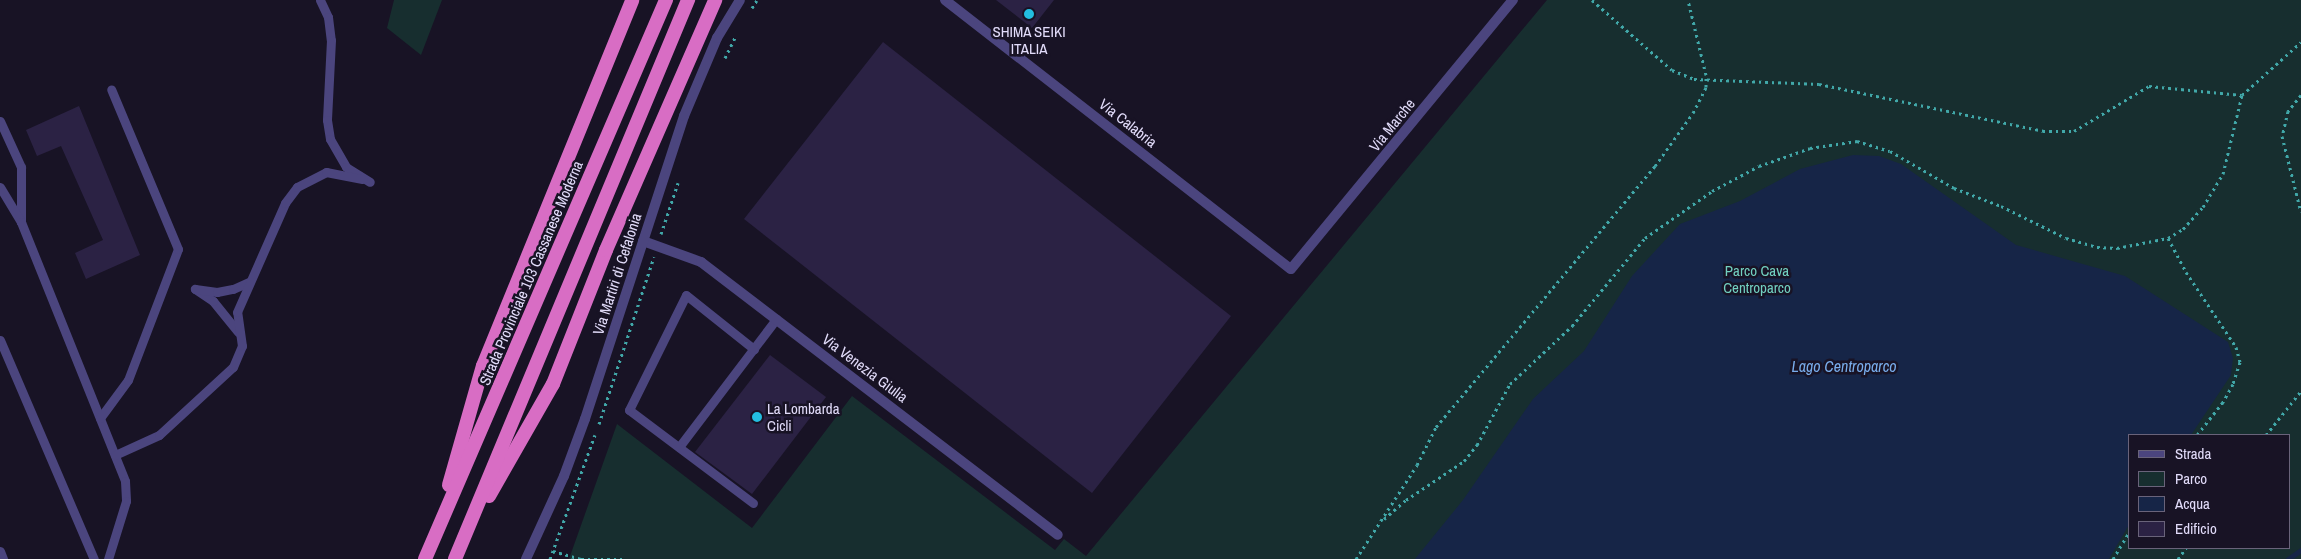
<!DOCTYPE html>
<style>
body{margin:0}
#map{position:relative;width:2301px;height:559px;overflow:hidden;background:#181325;font-family:"Archivo Narrow",sans-serif}
div>[style]{position:absolute}
.green>*{inset:0;background:#172e2f}
.water>*{inset:0;background:#162547}
.stream>*{height:5px;margin:-2.5px;padding:0 2.5px;transform-origin:2.5px;border-radius:2.5px;background:#162547}
.building>*{inset:0;background:#2b2244}
.path>*{height:3px;margin-top:-1.5px;transform-origin:0;background:repeating-linear-gradient(90deg,#41a8a9 0 2.5px,transparent 0 6.5px)}
.service>*{height:9px;margin:-4.5px;padding:0 4.5px;transform-origin:4.5px;border-radius:4.5px;background:#4b457e}
.minor>*{height:10px;margin:-5px;padding:0 5px;transform-origin:5px;border-radius:5px;background:#4b457e}
.tertiary>*{height:10px;margin:-5px;padding:0 5px;transform-origin:5px;border-radius:5px;background:#4b457e}
.trunk>*{height:14px;margin:-7px;padding:0 7px;transform-origin:7px;border-radius:7px;background:#d86dc4}
.dots>*{width:14px;height:14px;translate:-50% -50%;box-sizing:border-box;border:2px solid #181325;border-radius:50%}
span{translate:-50% -50%;white-space:nowrap;text-align:center;line-height:1.15;-webkit-text-stroke:5px #181325;paint-order:stroke}
.poi-label{font-size:15px;color:#e2dcfa}
.left{translate:0 -50%;text-align:left}
.street-label{font-size:15px;color:#e2dcfa}
.park-label{font-size:15px;color:#72d1c1}
.water-label{font-size:16px;color:#79adec;font-style:italic}
.legend{position:absolute;left:2128px;top:434px;width:162px;height:115px;box-sizing:border-box;background:#181325;border:1px solid #69637a;margin:0;padding:6px 9px;list-style:none;font-size:15px;color:#e2dcfa}
.legend li{display:flex;align-items:center;gap:10px;height:25px}
.legend b{width:25px;border:1px solid #69637a}
</style>
<div id="map">
<div class="green">
<i style="clip-path:polygon(394px 0,442px 0,421px 55px,387px 28px)"></i>
<i style="clip-path:polygon(evenodd,1547px 0,2301px 0,2301px 559px,569px 559px,617px 424px,752px 528px,852px 396px,1055px 550px,1064px 539px,1086px 556px,1547px 0,2130px 435px,2290px 435px,2290px 548px,2130px 548px,2130px 435px)"></i>
</div>
<div class="water">
<i style="clip-path:polygon(1853px 155px,1879px 156px,1901px 164px,2016px 245px,2125px 276px,2228px 342px,2233px 358px,2231px 375px,2191px 435px,2130px 435px,2130px 523px,2109px 559px,1415px 559px,1463px 500px,1533px 399px,1584px 351px,1632px 276px,1680px 224px,1740px 201px,1800px 169px)"></i>
</div>
<div class="stream">
<i style="left:2288px;top:559px;width:16px;rotate:-35deg"></i>
</div>
<div class="building">
<i style="clip-path:polygon(996px 0,1054px 0,1032px 28px)"></i>
<i style="clip-path:polygon(883px 42px,1231px 316px,1092px 493px,744px 219px)"></i>
<i style="clip-path:polygon(79px 106px,140px 255px,86px 279px,75px 253px,103px 240px,61px 146px,37px 156px,26px 130px)"></i>
<i style="clip-path:polygon(770px 355px,826px 397px,752px 494px,695px 452px)"></i>
</div>
<div class="path">
<i style="left:1592px;top:0;width:106px;rotate:41.2deg"></i>
<i style="left:1672px;top:70px;width:24px;rotate:22deg"></i>
<i style="left:1694px;top:79px;width:125px;rotate:2.3deg"></i>
<i style="left:1819px;top:84px;width:229px;rotate:11.8deg"></i>
<i style="left:2043px;top:131px;width:31px"></i>
<i style="left:2074px;top:131px;width:87px;rotate:-31deg"></i>
<i style="left:2149px;top:86px;width:93px;rotate:5.5deg"></i>
<i style="left:2242px;top:95px;width:79px;rotate:-41.9deg"></i>
<i style="left:752px;top:8px;width:9px;rotate:-58deg"></i>
<i style="left:725px;top:58px;width:25px;rotate:-64deg"></i>
<i style="left:2301px;top:95px;width:21px;rotate:129deg"></i>
<i style="left:2288px;top:111px;width:26px;rotate:103deg"></i>
<i style="left:2282px;top:136px;width:78px;rotate:76deg"></i>
<i style="left:661px;top:234px;width:54px;rotate:-71.6deg"></i>
<i style="left:2168px;top:238px;width:38px;rotate:62deg"></i>
<i style="left:2186px;top:272px;width:90px;rotate:56.3deg"></i>
<i style="left:2236px;top:347px;width:16px;rotate:75deg"></i>
<i style="left:2240px;top:362px;width:23px;rotate:108deg"></i>
<i style="left:2233px;top:384px;width:21px;rotate:119deg"></i>
<i style="left:2223px;top:402px;width:42px;rotate:128.2deg"></i>
<i style="left:599px;top:424px;width:176px;rotate:-71.8deg"></i>
<i style="left:2266px;top:435px;width:56px;rotate:-51.5deg"></i>
<i style="left:1384px;top:519px;width:29px;rotate:-41deg"></i>
<i style="left:1406px;top:500px;width:70px;rotate:-33.9deg"></i>
<i style="left:1464px;top:461px;width:21px;rotate:-51deg"></i>
<i style="left:1477px;top:445px;width:69px;rotate:-61.6deg"></i>
<i style="left:1510px;top:384px;width:85px;rotate:-43.1deg"></i>
<i style="left:1572px;top:326px;width:114px;rotate:-50.3deg"></i>
<i style="left:1645px;top:238px;width:82px;rotate:-35deg"></i>
<i style="left:1712px;top:191px;width:53px;rotate:-28deg"></i>
<i style="left:1759px;top:166px;width:54px;rotate:-19.4deg"></i>
<i style="left:1810px;top:148px;width:48px;rotate:-8.5deg"></i>
<i style="left:1857px;top:141px;width:34px;rotate:17deg"></i>
<i style="left:1890px;top:151px;width:74px;rotate:30deg"></i>
<i style="left:1954px;top:188px;width:50px;rotate:21deg"></i>
<i style="left:2001px;top:206px;width:72px;rotate:26.2deg"></i>
<i style="left:2066px;top:238px;width:32px;rotate:16deg"></i>
<i style="left:2097px;top:247px;width:20px;rotate:3deg"></i>
<i style="left:2117px;top:248px;width:52px;rotate:-11.1deg"></i>
<i style="left:2168px;top:238px;width:17px;rotate:-31deg"></i>
<i style="left:2183px;top:229px;width:30px;rotate:-48deg"></i>
<i style="left:2203px;top:207px;width:39px;rotate:-59deg"></i>
<i style="left:2223px;top:174px;width:81px;rotate:-76.5deg"></i>
<i style="left:553px;top:551px;width:29px;rotate:16deg"></i>
<i style="left:581px;top:559px;width:41px"></i>
<i style="left:550px;top:559px;width:132px;rotate:-70.1deg"></i>
<i style="left:1356px;top:559px;width:112px;rotate:-57deg"></i>
<i style="left:1417px;top:465px;width:42px;rotate:-63.4deg"></i>
<i style="left:1436px;top:427px;width:341px;rotate:-50deg"></i>
<i style="left:1655px;top:166px;width:65px;rotate:-54.4deg"></i>
<i style="left:1693px;top:113px;width:29px;rotate:-63deg"></i>
<i style="left:1706px;top:87px;width:12px;rotate:-90deg"></i>
<i style="left:1706px;top:75px;width:77px;rotate:-103.5deg"></i>
<i style="left:2113px;top:559px;width:33px;rotate:-59deg"></i>
<i style="left:2178px;top:559px;width:14px;rotate:-54deg"></i>
</div>
<div class="service">
<i style="left:320px;top:0;width:19px;rotate:65deg"></i>
<i style="left:328px;top:17px;width:23px;rotate:83deg"></i>
<i style="left:331px;top:40px;width:80px;rotate:92.9deg"></i>
<i style="left:327px;top:120px;width:19px;rotate:81deg"></i>
<i style="left:330px;top:139px;width:32px;rotate:60deg"></i>
<i style="left:346px;top:167px;width:28px;rotate:32deg"></i>
<i style="left:0;top:121px;width:51px;rotate:65.5deg"></i>
<i style="left:21px;top:167px;width:55px;rotate:90deg"></i>
<i style="left:0;top:187px;width:41px;rotate:59deg"></i>
<i style="left:21px;top:222px;width:279px;rotate:68.1deg"></i>
<i style="left:125px;top:481px;width:20px;rotate:87deg"></i>
<i style="left:126px;top:501px;width:61px;rotate:107.2deg"></i>
<i style="left:238px;top:332px;width:40px;rotate:-129deg"></i>
<i style="left:213px;top:301px;width:22px;rotate:-146deg"></i>
<i style="left:195px;top:289px;width:22px;rotate:8deg"></i>
<i style="left:217px;top:292px;width:16px;rotate:-11deg"></i>
<i style="left:233px;top:289px;width:17px;rotate:-24deg"></i>
<i style="left:0;top:340px;width:238px;rotate:66.8deg"></i>
<i style="left:100px;top:418px;width:47px;rotate:-53.6deg"></i>
<i style="left:128px;top:380px;width:140px;rotate:-69.1deg"></i>
<i style="left:178px;top:249px;width:173px;rotate:-112.7deg"></i>
<i style="left:679px;top:447px;width:161px;rotate:-52.8deg"></i>
<i style="left:115px;top:455px;width:48px;rotate:-24.4deg"></i>
<i style="left:159px;top:435px;width:100px;rotate:-42.6deg"></i>
<i style="left:233px;top:367px;width:23px;rotate:-67deg"></i>
<i style="left:242px;top:346px;width:34px;rotate:-98deg"></i>
<i style="left:237px;top:312px;width:119px;rotate:-66.2deg"></i>
<i style="left:285px;top:203px;width:20px;rotate:-53deg"></i>
<i style="left:297px;top:187px;width:33px;rotate:-27deg"></i>
<i style="left:326px;top:172px;width:37px;rotate:11deg"></i>
<i style="left:753px;top:503px;width:155px;rotate:-143.1deg"></i>
<i style="left:629px;top:410px;width:128px;rotate:-63.6deg"></i>
<i style="left:686px;top:295px;width:87px;rotate:38.5deg"></i>
<i style="left:0;top:551px;width:9px;rotate:69deg"></i>
</div>
<div class="minor">
<i style="left:945px;top:0;width:438px;rotate:37.9deg"></i>
<i style="left:1291px;top:269px;width:349px;rotate:-50.5deg"></i>
<i style="left:643px;top:241px;width:62px;rotate:19.9deg"></i>
<i style="left:701px;top:262px;width:449px;rotate:37.4deg"></i>
</div>
<div class="tertiary">
<i style="left:526px;top:559px;width:91px;rotate:-65.4deg"></i>
<i style="left:564px;top:476px;width:61px;rotate:-69.8deg"></i>
<i style="left:585px;top:419px;width:319px;rotate:-71.9deg"></i>
<i style="left:684px;top:116px;width:85px;rotate:-67.1deg"></i>
<i style="left:717px;top:38px;width:44px;rotate:-58.8deg"></i>
</div>
<div class="trunk">
<i style="left:449px;top:485px;width:124px;rotate:-74.1deg"></i>
<i style="left:483px;top:366px;width:395px;rotate:-67.8deg"></i>
<i style="left:489px;top:496px;width:129px;rotate:-60.3deg"></i>
<i style="left:553px;top:384px;width:144px;rotate:-68.4deg"></i>
<i style="left:606px;top:250px;width:273px;rotate:-66.4deg"></i>
<i style="left:425px;top:559px;width:609px;rotate:-66.68deg"></i>
<i style="left:455px;top:559px;width:606px;rotate:-67.37deg"></i>
</div>
<div class="dots">
<i style="left:1029px;top:14px;background:#23bee0"></i>
<i style="left:757px;top:417px;background:#23bee0"></i>
</div>
<div class="poi-label">
<span style="left:1029px;top:40px">SHIMA SEIKI<br>ITALIA</span>
<span class="left" style="left:767px;top:417px">La Lombarda<br>Cicli</span>
</div>
<div class="street-label">
<span style="left:1128px;top:123px;rotate:38deg">Via Calabria</span>
<span style="left:1392px;top:125px;rotate:-51deg">Via Marche</span>
<span style="left:531px;top:273px;rotate:-67deg">Strada Provinciale 103 Cassanese Moderna</span>
<span style="left:617px;top:274px;rotate:-72deg">Via Martiri di Cefalonia</span>
<span style="left:865px;top:368px;rotate:37deg">Via Venezia Giulia</span>
</div>
<div class="park-label">
<span style="left:1757px;top:279px">Parco Cava<br>Centroparco</span>
</div>
<div class="water-label">
<span style="left:1844px;top:366px">Lago Centroparco</span>
</div>
<ul class="legend">
<li><b style="height:6px;background:#4b457e"></b>Strada</li>
<li><b style="height:14px;background:#172e2f"></b>Parco</li>
<li><b style="height:14px;background:#162547"></b>Acqua</li>
<li><b style="height:14px;background:#2b2244"></b>Edificio</li>
</ul>
</div>
